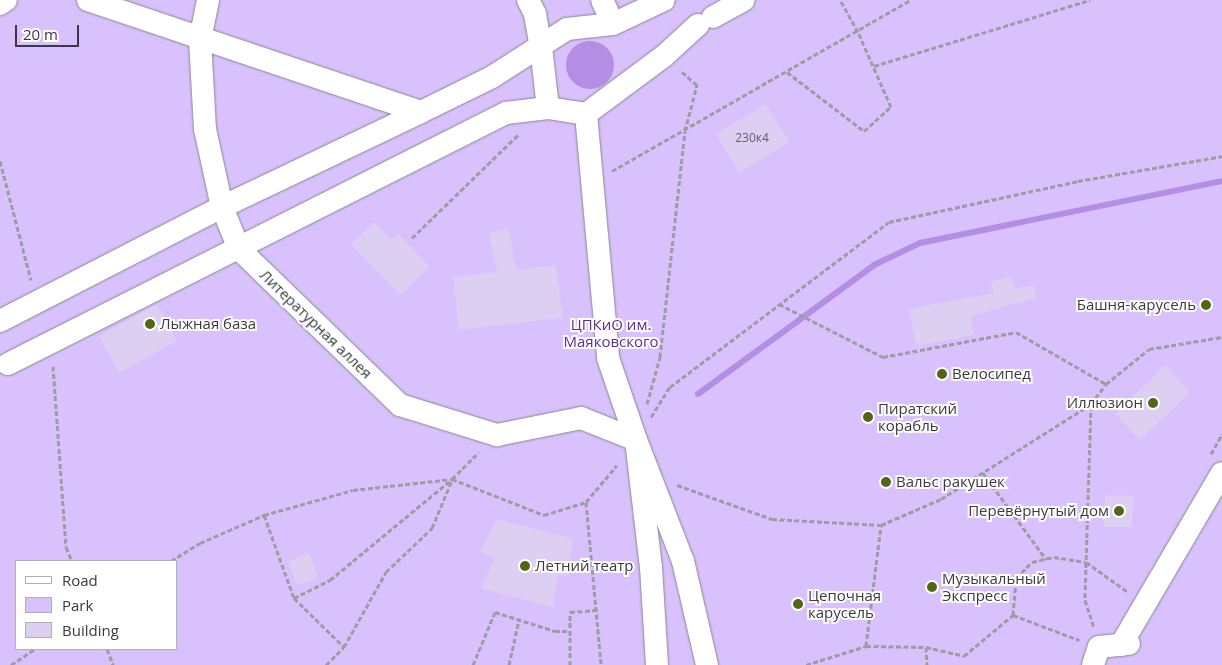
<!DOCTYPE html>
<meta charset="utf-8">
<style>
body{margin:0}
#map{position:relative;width:1222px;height:665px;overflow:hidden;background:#f8f5fe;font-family:"Open Sans",sans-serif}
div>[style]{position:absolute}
.green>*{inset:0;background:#d9c1fd}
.water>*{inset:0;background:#b38ee4}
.round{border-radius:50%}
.stream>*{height:6px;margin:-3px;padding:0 3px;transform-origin:3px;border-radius:3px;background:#b38ee4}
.building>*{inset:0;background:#ddcff2}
.path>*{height:3px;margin-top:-1.5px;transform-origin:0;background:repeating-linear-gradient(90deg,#9e9ca3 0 5px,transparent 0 7.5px)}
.roads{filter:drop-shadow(0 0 1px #8b8890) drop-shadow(0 0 1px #8b8890)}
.minor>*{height:22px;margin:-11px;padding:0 11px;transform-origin:11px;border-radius:11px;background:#fff}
.dots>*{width:14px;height:14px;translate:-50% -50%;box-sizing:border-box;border:2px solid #fff;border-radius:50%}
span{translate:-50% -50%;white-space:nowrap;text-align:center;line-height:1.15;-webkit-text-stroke:4px #fff;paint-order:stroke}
.number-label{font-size:12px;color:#635e6a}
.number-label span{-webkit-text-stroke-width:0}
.poi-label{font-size:15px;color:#3a393d}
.right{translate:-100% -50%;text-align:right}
.left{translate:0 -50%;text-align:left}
.street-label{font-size:15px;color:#3a393d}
.park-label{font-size:15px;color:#5f2d90}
.legend{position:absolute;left:15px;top:560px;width:162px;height:90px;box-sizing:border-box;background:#fff;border:1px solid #b0b0b1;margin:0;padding:6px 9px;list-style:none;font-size:15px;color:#3a393d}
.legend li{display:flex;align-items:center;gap:10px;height:25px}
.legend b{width:25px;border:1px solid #b0b0b1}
.scale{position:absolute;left:15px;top:25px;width:64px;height:22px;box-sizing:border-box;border:2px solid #3a393d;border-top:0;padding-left:6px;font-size:15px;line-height:18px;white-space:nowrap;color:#3a393d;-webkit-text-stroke:4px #fff;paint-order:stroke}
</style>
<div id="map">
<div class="green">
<i style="clip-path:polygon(evenodd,0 0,1222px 0,1222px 665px,0 665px,0 0,16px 561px,176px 561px,176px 649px,16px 649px,16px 561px)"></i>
</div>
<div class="water">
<i class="round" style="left:566px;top:41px;width:48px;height:48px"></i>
</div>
<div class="stream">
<i style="left:698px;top:394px;width:218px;rotate:-36.2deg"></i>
<i style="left:874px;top:265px;width:51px;rotate:-25.6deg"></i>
<i style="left:920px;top:243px;width:308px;rotate:-11.6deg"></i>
</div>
<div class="building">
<i style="clip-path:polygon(766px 104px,789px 142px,739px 173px,716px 134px)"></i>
<i style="clip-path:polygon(374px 222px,392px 240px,398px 234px,430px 267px,400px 295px,351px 244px)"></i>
<i style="clip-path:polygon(509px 229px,516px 270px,556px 265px,563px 318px,459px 330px,453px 277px,497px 272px,489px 233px)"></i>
<i style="clip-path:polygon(1012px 276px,1015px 289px,1034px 285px,1036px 298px,970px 316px,974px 335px,916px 346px,909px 309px,994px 293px,991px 282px)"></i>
<i style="clip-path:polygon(157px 304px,177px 341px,119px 373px,99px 336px)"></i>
<i style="clip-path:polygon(1165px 365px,1190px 392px,1140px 440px,1115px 414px)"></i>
<i style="clip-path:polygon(1105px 495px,1133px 496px,1132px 527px,1104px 527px)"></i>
<i style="clip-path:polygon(497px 519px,573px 539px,568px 577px,558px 574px,553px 607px,481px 588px,495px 558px,480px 552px)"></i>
<i style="clip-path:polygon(309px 553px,318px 577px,297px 585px,288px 561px)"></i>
</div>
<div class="path">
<i style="left:874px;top:66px;width:226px;rotate:-17deg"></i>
<i style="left:787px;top:72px;width:97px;rotate:37.5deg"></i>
<i style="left:864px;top:131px;width:36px;rotate:-42deg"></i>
<i style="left:891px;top:107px;width:82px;rotate:-113.7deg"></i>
<i style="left:858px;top:32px;width:37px;rotate:-119deg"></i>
<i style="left:0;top:161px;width:123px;rotate:75.4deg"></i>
<i style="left:612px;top:171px;width:344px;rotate:-29.8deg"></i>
<i style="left:412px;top:238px;width:149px;rotate:-44.2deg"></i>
<i style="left:779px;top:304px;width:117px;rotate:27deg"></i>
<i style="left:883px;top:357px;width:135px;rotate:-10.6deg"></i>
<i style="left:1016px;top:332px;width:104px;rotate:30deg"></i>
<i style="left:53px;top:366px;width:181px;rotate:85.9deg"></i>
<i style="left:66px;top:547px;width:15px;rotate:67deg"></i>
<i style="left:647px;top:404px;width:49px;rotate:-74.5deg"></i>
<i style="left:660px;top:357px;width:227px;rotate:-83.7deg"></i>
<i style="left:685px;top:131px;width:48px;rotate:-75.4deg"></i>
<i style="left:697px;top:85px;width:23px;rotate:-139deg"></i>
<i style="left:1091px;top:405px;width:195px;rotate:91.8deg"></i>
<i style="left:1085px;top:600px;width:28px;rotate:72deg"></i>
<i style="left:651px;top:417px;width:36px;rotate:-58deg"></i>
<i style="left:670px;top:387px;width:274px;rotate:-37deg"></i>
<i style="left:889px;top:222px;width:193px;rotate:-12.2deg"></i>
<i style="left:1078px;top:181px;width:146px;rotate:-9.8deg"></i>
<i style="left:1211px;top:454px;width:23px;rotate:-61deg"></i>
<i style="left:983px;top:473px;width:107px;rotate:53.8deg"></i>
<i style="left:677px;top:485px;width:101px;rotate:19.7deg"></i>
<i style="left:772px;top:519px;width:109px;rotate:3.2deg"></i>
<i style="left:881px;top:525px;width:65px;rotate:-23.4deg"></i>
<i style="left:941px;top:499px;width:178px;rotate:-32.3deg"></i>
<i style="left:1091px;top:404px;width:25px;rotate:-53deg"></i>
<i style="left:1106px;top:384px;width:55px;rotate:-39.1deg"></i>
<i style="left:1149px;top:349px;width:74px;rotate:-9.3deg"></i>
<i style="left:586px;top:502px;width:164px;rotate:84.7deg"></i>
<i style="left:264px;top:515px;width:88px;rotate:70.1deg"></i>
<i style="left:294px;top:598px;width:70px;rotate:44.4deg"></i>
<i style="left:171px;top:561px;width:34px;rotate:-32deg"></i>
<i style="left:200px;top:543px;width:70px;rotate:-23.6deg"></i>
<i style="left:264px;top:515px;width:92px;rotate:-15.7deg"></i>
<i style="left:353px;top:490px;width:100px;rotate:-6.3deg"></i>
<i style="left:452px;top:479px;width:99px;rotate:21.4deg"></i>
<i style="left:544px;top:515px;width:44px;rotate:-17.2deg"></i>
<i style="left:586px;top:502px;width:48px;rotate:-50deg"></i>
<i style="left:294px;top:598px;width:40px;rotate:-26.6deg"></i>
<i style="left:330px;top:580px;width:158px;rotate:-39.6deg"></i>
<i style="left:452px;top:479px;width:38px;rotate:-45deg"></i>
<i style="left:1013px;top:615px;width:37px;rotate:-85deg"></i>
<i style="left:1016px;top:578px;width:23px;rotate:-45deg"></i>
<i style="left:1032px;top:562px;width:23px;rotate:-13deg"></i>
<i style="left:1054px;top:557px;width:32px;rotate:9deg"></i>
<i style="left:1086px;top:562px;width:52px;rotate:35.5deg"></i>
<i style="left:866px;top:646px;width:122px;rotate:-82.9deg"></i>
<i style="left:926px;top:647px;width:18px;rotate:87deg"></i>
<i style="left:107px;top:649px;width:17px;rotate:69deg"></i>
<i style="left:11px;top:665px;width:29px;rotate:-34deg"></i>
<i style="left:326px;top:665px;width:25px;rotate:-45deg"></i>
<i style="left:344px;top:647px;width:86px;rotate:-60.8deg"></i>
<i style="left:386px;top:572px;width:64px;rotate:-43.7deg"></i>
<i style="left:432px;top:528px;width:52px;rotate:-67.4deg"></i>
<i style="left:473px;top:665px;width:57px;rotate:-67.5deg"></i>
<i style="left:495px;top:612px;width:63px;rotate:17.6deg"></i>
<i style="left:555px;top:631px;width:15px"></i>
<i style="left:509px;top:665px;width:46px;rotate:-77.5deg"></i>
<i style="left:570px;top:665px;width:53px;rotate:-90deg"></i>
<i style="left:570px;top:612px;width:28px;rotate:-4deg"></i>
<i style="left:806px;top:665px;width:63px;rotate:-17.6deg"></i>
<i style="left:866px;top:646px;width:60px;rotate:1deg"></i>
<i style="left:926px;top:647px;width:39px;rotate:13deg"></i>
<i style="left:964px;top:656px;width:64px;rotate:-39.9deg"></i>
<i style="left:1013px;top:615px;width:71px;rotate:20.7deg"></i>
</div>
<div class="roads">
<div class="minor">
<i style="left:88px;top:0;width:351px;rotate:18.6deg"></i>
<i style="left:421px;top:112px;width:79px;rotate:-26.2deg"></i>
<i style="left:492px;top:77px;width:89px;rotate:-32.6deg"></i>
<i style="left:567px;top:29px;width:46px;rotate:-6.2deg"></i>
<i style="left:613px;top:24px;width:56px;rotate:-25.2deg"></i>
<i style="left:208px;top:0;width:41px;rotate:101.3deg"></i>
<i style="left:200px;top:40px;width:89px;rotate:86.8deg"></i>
<i style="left:205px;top:129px;width:80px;rotate:77.7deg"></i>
<i style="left:222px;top:207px;width:45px;rotate:68deg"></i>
<i style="left:239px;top:249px;width:224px;rotate:44.1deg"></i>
<i style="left:400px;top:405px;width:102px;rotate:17.2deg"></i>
<i style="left:497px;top:435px;width:86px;rotate:-11.4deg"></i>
<i style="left:581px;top:418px;width:59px;rotate:21.8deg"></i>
<i style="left:636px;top:440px;width:130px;rotate:68.8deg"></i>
<i style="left:683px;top:561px;width:107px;rotate:77deg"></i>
<i style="left:528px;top:0;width:16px;rotate:63deg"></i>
<i style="left:535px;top:14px;width:34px;rotate:80deg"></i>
<i style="left:541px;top:47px;width:61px;rotate:83.5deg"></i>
<i style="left:602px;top:0;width:26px;rotate:65deg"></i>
<i style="left:0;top:4px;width:7px;rotate:-34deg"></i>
<i style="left:713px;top:17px;width:35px;rotate:-29deg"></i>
<i style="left:586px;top:114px;width:245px;rotate:84.8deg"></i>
<i style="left:608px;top:358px;width:87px;rotate:71.1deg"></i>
<i style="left:636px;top:440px;width:128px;rotate:83.3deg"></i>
<i style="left:651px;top:567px;width:98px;rotate:86.5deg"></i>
<i style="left:0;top:321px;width:250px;rotate:-27.2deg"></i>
<i style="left:222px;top:207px;width:221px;rotate:-25.5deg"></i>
<i style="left:8px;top:364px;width:558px;rotate:-26.75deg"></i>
<i style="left:506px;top:113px;width:42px;rotate:-6.8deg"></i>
<i style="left:548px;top:108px;width:38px;rotate:9deg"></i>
<i style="left:586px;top:114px;width:97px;rotate:-36.6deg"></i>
<i style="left:664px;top:56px;width:46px;rotate:-42.4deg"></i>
<i style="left:1121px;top:645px;width:199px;rotate:-59.6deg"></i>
<i style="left:1093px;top:665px;width:19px;rotate:-72deg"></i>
<i style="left:1099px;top:647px;width:30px;rotate:-6deg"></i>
</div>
</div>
<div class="dots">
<i style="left:1206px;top:305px;background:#526715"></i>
<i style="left:150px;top:324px;background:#526715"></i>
<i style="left:942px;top:374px;background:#526715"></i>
<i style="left:1153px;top:403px;background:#526715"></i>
<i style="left:868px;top:417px;background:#526715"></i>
<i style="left:886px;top:482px;background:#526715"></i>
<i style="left:1119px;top:511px;background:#526715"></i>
<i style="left:525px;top:566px;background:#526715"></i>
<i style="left:932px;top:587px;background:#526715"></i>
<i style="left:798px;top:604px;background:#526715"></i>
</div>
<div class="number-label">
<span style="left:752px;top:138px">230к4</span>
</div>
<div class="poi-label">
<span class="right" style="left:1196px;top:305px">Башня-карусель</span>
<span class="left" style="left:160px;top:324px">Лыжная база</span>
<span class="left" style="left:952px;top:374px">Велосипед</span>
<span class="right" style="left:1143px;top:403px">Иллюзион</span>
<span class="left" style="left:878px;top:417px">Пиратский<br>корабль</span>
<span class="left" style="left:896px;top:482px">Вальс ракушек</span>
<span class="right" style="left:1109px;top:511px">Перевёрнутый дом</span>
<span class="left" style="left:535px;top:566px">Летний театр</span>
<span class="left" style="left:942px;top:587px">Музыкальный<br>Экспресс</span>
<span class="left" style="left:808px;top:604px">Цепочная<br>карусель</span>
</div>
<div class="street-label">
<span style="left:316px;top:324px;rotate:44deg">Литературная аллея</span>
</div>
<div class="park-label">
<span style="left:611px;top:333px">ЦПКиО им.<br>Маяковского</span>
</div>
<ul class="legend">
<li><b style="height:6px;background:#fff"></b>Road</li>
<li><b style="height:14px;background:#d9c1fd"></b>Park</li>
<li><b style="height:14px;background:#ddcff2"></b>Building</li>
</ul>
<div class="scale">20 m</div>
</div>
